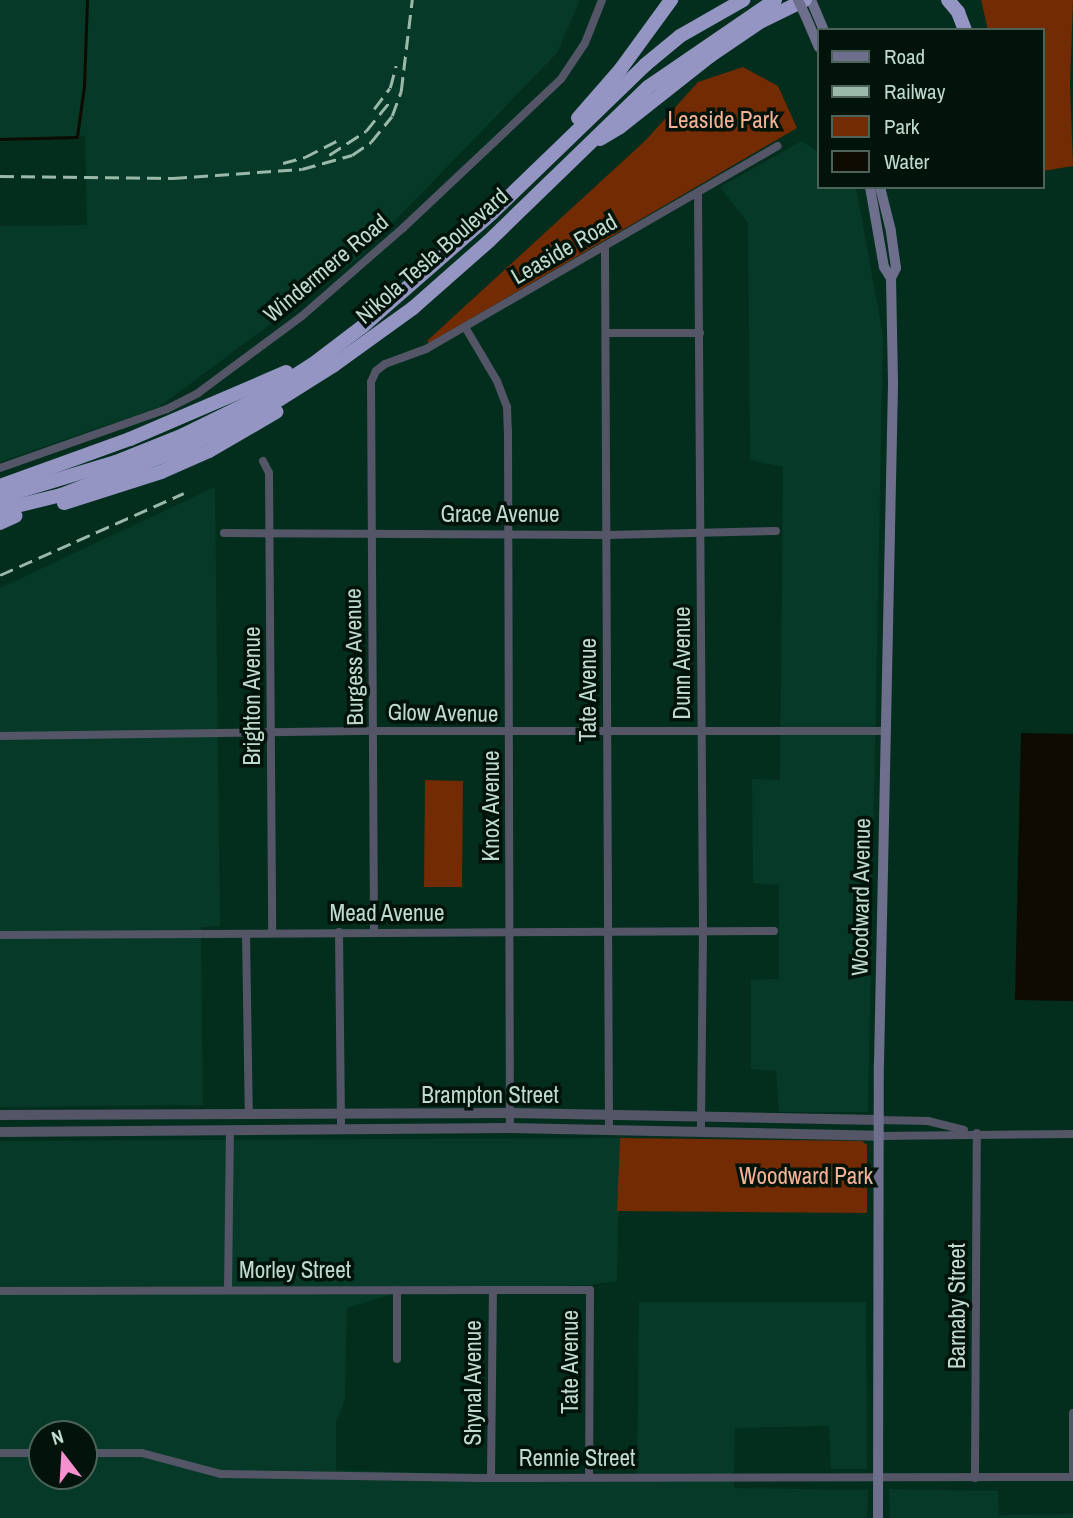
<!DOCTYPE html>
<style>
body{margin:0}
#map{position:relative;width:1073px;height:1518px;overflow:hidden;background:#032e1e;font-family:"Archivo Narrow",sans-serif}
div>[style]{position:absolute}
.built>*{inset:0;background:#063927}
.green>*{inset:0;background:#722b03}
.water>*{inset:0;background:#0d0b02}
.stream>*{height:2.5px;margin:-1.25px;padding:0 1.25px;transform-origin:1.25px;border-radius:1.25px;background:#0d0b02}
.minor>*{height:8px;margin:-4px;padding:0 4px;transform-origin:4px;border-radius:4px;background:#545567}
.tertiary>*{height:10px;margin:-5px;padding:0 5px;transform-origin:5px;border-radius:5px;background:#545567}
.secondary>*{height:10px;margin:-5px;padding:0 5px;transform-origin:5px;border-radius:5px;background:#6e6f8c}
.motorway>*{height:14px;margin:-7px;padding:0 7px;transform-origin:7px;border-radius:7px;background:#9495c3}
.rail>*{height:2.5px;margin-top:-1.25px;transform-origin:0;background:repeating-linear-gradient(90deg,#9bb9aa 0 14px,transparent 0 21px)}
.secondary-bridge>*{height:10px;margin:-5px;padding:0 5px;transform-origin:5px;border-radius:5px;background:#6e6f8c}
span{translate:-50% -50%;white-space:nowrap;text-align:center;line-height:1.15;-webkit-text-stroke:7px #01130b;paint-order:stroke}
.park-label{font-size:23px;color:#f7b295}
.street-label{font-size:23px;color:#c0dbcd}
.legend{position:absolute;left:817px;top:28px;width:228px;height:161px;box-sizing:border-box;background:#01130b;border:2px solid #4d6359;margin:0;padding:9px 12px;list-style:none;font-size:21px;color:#c0dbcd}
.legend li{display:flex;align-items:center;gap:14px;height:35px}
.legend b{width:35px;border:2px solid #4d6359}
.north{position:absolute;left:28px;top:1420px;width:70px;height:70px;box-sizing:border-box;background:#01130b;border:2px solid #4d6359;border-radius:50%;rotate:343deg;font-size:19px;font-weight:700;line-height:28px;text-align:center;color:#c0dbcd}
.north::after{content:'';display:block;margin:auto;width:24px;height:32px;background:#f790ce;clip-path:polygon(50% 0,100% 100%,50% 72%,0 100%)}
</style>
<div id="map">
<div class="built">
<i style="clip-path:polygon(0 0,580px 0,557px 53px,359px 258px,159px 407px,0 462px,0 226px,87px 225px,85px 136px,0 142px)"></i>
<i style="clip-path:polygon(802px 141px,819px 153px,819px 187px,856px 187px,883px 336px,868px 1112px,779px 1112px,776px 1071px,751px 1069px,751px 980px,779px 979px,779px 885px,753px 883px,752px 779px,780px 780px,783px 467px,750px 460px,748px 223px,720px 187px)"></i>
<i style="clip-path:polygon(215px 487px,220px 926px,201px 927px,203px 1105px,0 1107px,0 588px)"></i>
<i style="clip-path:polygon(evenodd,620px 1138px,617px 1281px,590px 1285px,410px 1289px,347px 1308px,345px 1400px,336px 1421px,336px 1470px,492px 1475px,585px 1482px,637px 1476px,639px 1302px,866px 1302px,867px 1469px,831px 1469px,829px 1426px,735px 1428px,734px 1488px,868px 1490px,867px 1518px,0 1518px,0 1141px,620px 1138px,42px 1434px,84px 1434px,84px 1476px,42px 1476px,42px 1434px)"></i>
<i style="clip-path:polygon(889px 1489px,998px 1491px,999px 1515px,1073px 1514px,1073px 1518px,890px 1518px)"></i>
</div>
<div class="green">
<i style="clip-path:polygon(981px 0,1073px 0,1070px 85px,1073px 166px,1043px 171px,1043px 30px,988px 30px)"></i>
<i style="clip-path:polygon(743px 67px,778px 86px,797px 128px,429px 343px,427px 341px,646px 140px,698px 82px)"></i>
<i style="clip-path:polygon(425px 780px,463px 781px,462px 887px,424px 887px)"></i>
<i style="clip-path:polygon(620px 1138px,862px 1141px,867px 1145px,867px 1213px,617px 1211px)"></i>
</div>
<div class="water">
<i style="clip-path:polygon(1021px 733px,1073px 734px,1073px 1001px,1015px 1000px)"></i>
</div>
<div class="stream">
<i style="left:0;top:139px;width:77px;rotate:-1.5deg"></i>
<i style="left:77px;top:137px;width:51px;rotate:-82.2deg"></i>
<i style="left:84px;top:86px;width:86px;rotate:-88deg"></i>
</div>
<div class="minor">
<i style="left:698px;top:194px;width:737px;rotate:89.61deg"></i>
<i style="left:703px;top:931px;width:200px;rotate:90.6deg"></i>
<i style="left:605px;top:249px;width:881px;rotate:89.74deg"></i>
<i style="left:465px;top:327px;width:63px;rotate:59.3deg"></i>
<i style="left:497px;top:381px;width:28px;rotate:69deg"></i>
<i style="left:507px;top:407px;width:23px;rotate:88deg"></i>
<i style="left:508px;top:430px;width:698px;rotate:89.84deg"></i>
<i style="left:607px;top:333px;width:93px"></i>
<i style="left:263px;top:461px;width:13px;rotate:63deg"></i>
<i style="left:269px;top:473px;width:459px;rotate:89.6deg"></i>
<i style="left:0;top:468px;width:177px;rotate:-19.5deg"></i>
<i style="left:167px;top:409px;width:35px;rotate:-27deg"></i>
<i style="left:198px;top:393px;width:129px;rotate:-36.5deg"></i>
<i style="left:302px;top:316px;width:134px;rotate:-41.1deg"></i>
<i style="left:403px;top:228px;width:217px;rotate:-43.3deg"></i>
<i style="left:561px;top:79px;width:43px;rotate:-56.3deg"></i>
<i style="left:585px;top:43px;width:46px;rotate:-68.4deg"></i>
<i style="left:224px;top:533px;width:384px;rotate:0.3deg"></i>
<i style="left:608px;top:535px;width:168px;rotate:-1.4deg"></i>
<i style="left:0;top:736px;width:374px;rotate:-0.8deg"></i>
<i style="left:374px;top:731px;width:512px"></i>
<i style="left:339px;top:932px;width:196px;rotate:89.4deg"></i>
<i style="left:374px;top:932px;width:550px;rotate:-90.31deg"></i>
<i style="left:371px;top:382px;width:12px;rotate:-66deg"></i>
<i style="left:376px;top:371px;width:11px;rotate:-38deg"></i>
<i style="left:385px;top:364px;width:44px;rotate:-20.1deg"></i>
<i style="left:426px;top:349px;width:406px;rotate:-30deg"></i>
<i style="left:246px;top:934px;width:181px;rotate:89.1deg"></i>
<i style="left:0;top:935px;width:774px;rotate:-0.3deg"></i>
<i style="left:879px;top:1120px;width:49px;rotate:1.2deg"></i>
<i style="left:928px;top:1121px;width:37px;rotate:14deg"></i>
<i style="left:879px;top:1136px;width:194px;rotate:-0.6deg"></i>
<i style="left:228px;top:1289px;width:159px;rotate:-89.3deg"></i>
<i style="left:0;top:1291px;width:590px;rotate:-0.1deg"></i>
<i style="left:590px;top:1290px;width:187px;rotate:90.3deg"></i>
<i style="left:397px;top:1359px;width:69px;rotate:-90deg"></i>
<i style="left:0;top:1453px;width:42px"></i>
<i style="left:84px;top:1453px;width:58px"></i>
<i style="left:142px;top:1453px;width:82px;rotate:14.9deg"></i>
<i style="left:221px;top:1474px;width:260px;rotate:0.9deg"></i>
<i style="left:481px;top:1478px;width:592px;rotate:-0.1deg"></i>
<i style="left:491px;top:1477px;width:187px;rotate:-89.4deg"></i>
<i style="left:1073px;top:1477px;width:64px;rotate:-90deg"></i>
<i style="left:975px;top:1478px;width:345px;rotate:-89.7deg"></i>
</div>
<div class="tertiary">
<i style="left:0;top:1115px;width:512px;rotate:-0.22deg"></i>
<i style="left:512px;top:1113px;width:367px;rotate:1.1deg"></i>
<i style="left:0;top:1132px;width:510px;rotate:-0.45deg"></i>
<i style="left:510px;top:1128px;width:369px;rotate:1.2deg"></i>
</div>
<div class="secondary">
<i style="left:811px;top:0;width:33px;rotate:67deg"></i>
<i style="left:806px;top:17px;width:33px;rotate:67deg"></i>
<i style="left:870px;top:187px;width:81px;rotate:80.1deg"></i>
<i style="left:884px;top:267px;width:13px;rotate:58deg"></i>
<i style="left:878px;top:1518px;width:454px;rotate:-89.9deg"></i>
<i style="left:879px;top:1064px;width:682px;rotate:-88.82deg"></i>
<i style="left:893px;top:382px;width:104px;rotate:-91.1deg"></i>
<i style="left:891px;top:278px;width:11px;rotate:-63deg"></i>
<i style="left:896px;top:268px;width:37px;rotate:-98deg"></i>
<i style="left:891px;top:231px;width:45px;rotate:-104deg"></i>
</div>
<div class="motorway">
<i style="left:948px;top:0;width:16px;rotate:50deg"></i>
<i style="left:958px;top:12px;width:19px;rotate:69deg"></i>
<i style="left:578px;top:118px;width:64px;rotate:-48.8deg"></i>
<i style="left:620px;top:70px;width:87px;rotate:-53.9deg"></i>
<i style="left:600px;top:139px;width:23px;rotate:-31deg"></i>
<i style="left:620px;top:127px;width:115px;rotate:-38.3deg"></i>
<i style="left:710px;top:56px;width:60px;rotate:-34.2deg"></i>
<i style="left:760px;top:22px;width:50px;rotate:-26.1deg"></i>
<i style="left:0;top:486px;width:138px;rotate:-19.9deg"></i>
<i style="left:130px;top:439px;width:170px;rotate:-23.2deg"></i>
<i style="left:0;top:497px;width:121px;rotate:-16.8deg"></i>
<i style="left:116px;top:462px;width:72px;rotate:-21.9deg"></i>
<i style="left:183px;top:435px;width:89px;rotate:-26deg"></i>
<i style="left:263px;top:396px;width:59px;rotate:-32.6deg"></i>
<i style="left:313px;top:364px;width:61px;rotate:-37.1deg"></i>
<i style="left:362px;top:327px;width:173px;rotate:-41.2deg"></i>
<i style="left:492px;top:213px;width:213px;rotate:-44deg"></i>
<i style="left:645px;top:65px;width:45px;rotate:-39.6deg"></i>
<i style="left:680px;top:36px;width:73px;rotate:-29.7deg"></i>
<i style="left:64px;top:503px;width:102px;rotate:-17.7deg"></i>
<i style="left:161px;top:472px;width:52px;rotate:-23.6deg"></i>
<i style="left:209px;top:451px;width:78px;rotate:-30.2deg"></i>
<i style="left:0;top:510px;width:63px;rotate:-13.8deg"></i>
<i style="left:61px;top:495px;width:132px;rotate:-20.9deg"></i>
<i style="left:184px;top:448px;width:95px;rotate:-26.3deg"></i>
<i style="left:269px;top:406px;width:77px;rotate:-32.2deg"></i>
<i style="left:334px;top:365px;width:97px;rotate:-35.8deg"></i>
<i style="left:413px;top:308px;width:101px;rotate:-41.4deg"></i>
<i style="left:489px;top:241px;width:221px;rotate:-44.1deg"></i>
<i style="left:648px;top:87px;width:154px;rotate:-34.4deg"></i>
<i style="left:0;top:523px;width:17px;rotate:-25deg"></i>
</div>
<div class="rail">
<i style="left:374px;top:109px;width:26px;rotate:-53deg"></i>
<i style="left:390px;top:88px;width:23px;rotate:-75deg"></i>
<i style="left:329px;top:155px;width:44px;rotate:-33deg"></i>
<i style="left:366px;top:131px;width:36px;rotate:-51deg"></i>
<i style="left:283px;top:163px;width:23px;rotate:-15deg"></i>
<i style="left:305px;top:157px;width:36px;rotate:-27deg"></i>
<i style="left:0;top:176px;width:173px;rotate:0.7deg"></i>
<i style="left:173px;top:178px;width:129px;rotate:-4deg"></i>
<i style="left:302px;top:169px;width:52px;rotate:-15.6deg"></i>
<i style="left:352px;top:155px;width:23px;rotate:-34deg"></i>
<i style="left:371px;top:142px;width:33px;rotate:-51deg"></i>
<i style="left:392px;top:116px;width:27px;rotate:-70deg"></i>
<i style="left:401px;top:91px;width:92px;rotate:-83.1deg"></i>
<i style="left:0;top:575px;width:201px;rotate:-24deg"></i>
</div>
<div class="secondary-bridge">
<i style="left:798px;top:0;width:19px;rotate:65deg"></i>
</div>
<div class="park-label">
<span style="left:723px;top:120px">Leaside Park</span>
<span style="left:806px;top:1176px">Woodward Park</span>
</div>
<div class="street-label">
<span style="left:564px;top:249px;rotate:-30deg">Leaside Road</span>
<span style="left:432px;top:256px;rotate:-41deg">Nikola Tesla Boulevard</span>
<span style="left:326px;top:268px;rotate:-40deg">Windermere Road</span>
<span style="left:500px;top:514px">Grace Avenue</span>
<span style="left:354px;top:657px;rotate:-91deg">Burgess Avenue</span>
<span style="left:682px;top:663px;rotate:-90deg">Dunn Avenue</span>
<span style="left:588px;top:690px;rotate:-90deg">Tate Avenue</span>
<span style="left:252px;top:696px;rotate:-90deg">Brighton Avenue</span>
<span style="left:443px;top:713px;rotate:1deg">Glow Avenue</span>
<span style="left:491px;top:806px;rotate:-90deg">Knox Avenue</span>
<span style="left:861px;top:897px;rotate:-89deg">Woodward Avenue</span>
<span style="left:387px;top:913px">Mead Avenue</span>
<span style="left:490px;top:1095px">Brampton Street</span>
<span style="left:295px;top:1270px">Morley Street</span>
<span style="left:957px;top:1306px;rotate:-90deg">Barnaby Street</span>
<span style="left:570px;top:1362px;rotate:-90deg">Tate Avenue</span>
<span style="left:473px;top:1383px;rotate:-90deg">Shynal Avenue</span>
<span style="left:577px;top:1458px">Rennie Street</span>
</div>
<ul class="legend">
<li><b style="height:9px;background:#6e6f8c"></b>Road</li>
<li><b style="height:9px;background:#9bb9aa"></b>Railway</li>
<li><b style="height:19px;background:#722b03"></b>Park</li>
<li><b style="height:19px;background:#0d0b02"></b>Water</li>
</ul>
<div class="north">N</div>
</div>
